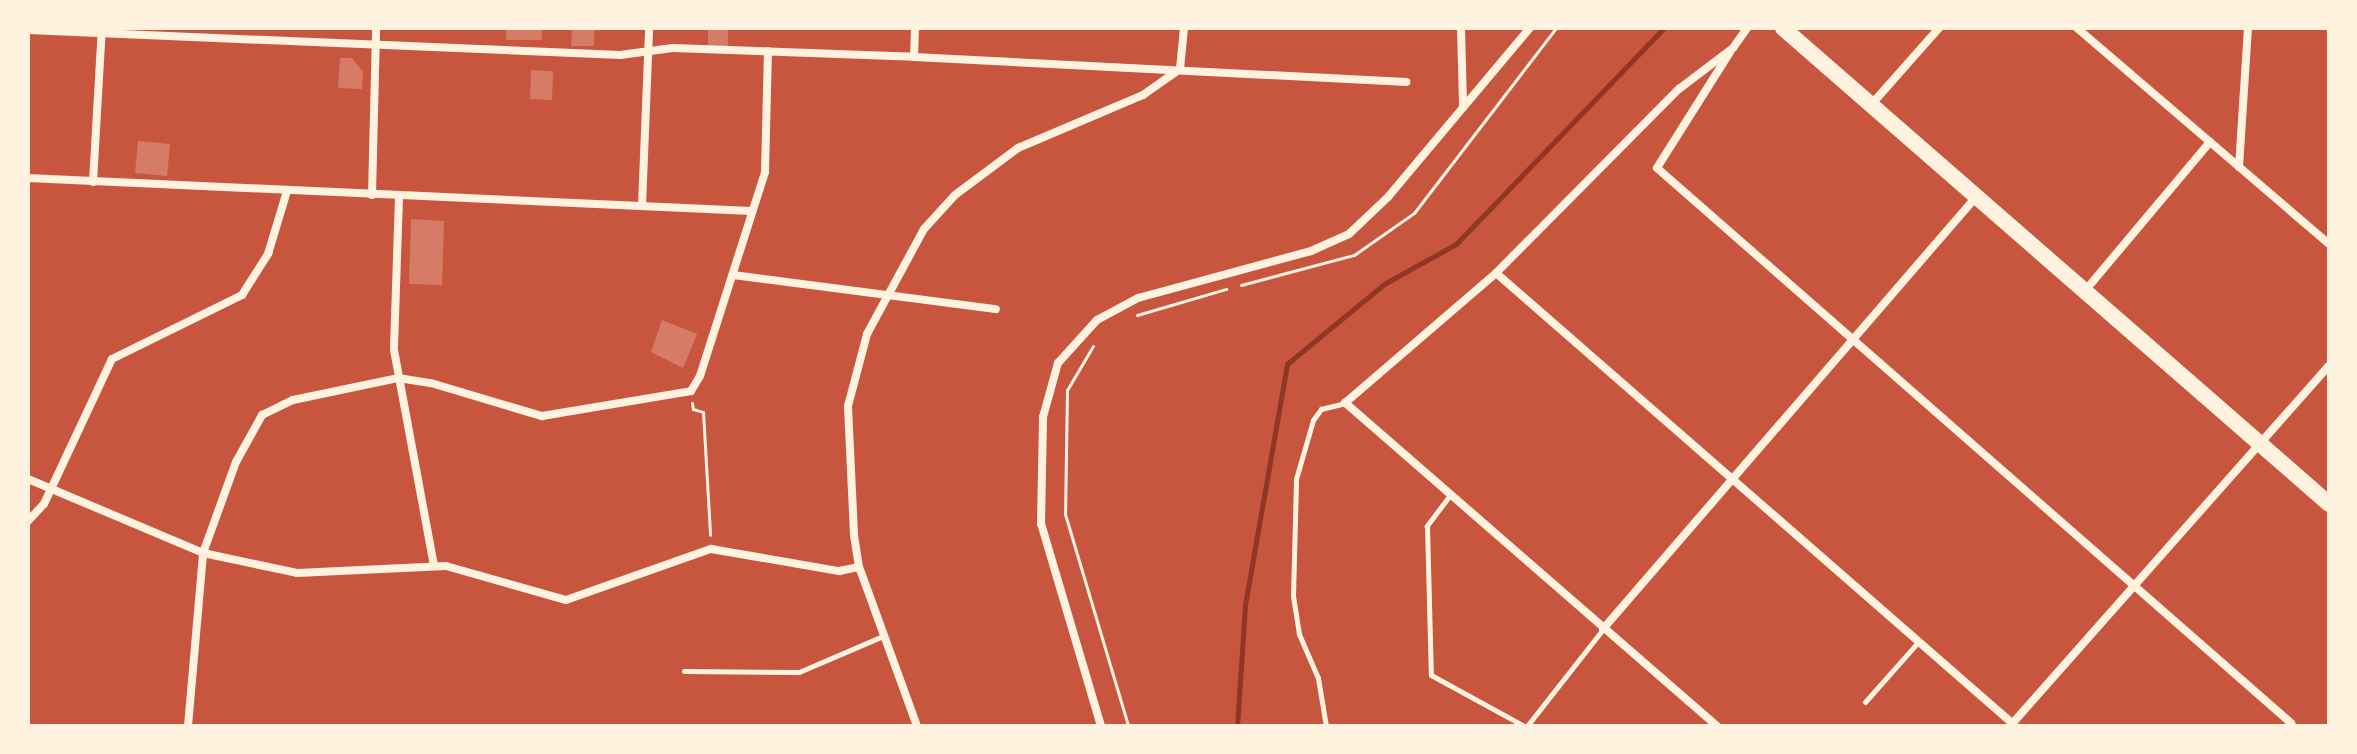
<!DOCTYPE html>
<style>
body{margin:0}
#map{position:relative;width:2357px;height:754px;overflow:hidden;background:#c8553d;font-family:"Work Sans",sans-serif}
div>[style]{position:absolute}
.stream>*{height:5px;margin:-2.5px;padding:0 2.5px;transform-origin:2.5px;border-radius:2.5px;background:#8f3625}
.building>*{inset:0;background:#d67c66}
.path>*{height:3px;margin:-1.5px;padding:0 1.5px;transform-origin:1.5px;border-radius:1.5px;background:#fff3e0}
.service>*{height:5px;margin:-2.5px;padding:0 2.5px;transform-origin:2.5px;border-radius:2.5px;background:#fff3e0}
.minor>*{height:8px;margin:-4px;padding:0 4px;transform-origin:4px;border-radius:4px;background:#fff3e0}
.secondary>*{height:16px;margin:-8px;padding:0 8px;transform-origin:8px;border-radius:8px;background:#fff3e0}
span{translate:-50% -50%;white-space:nowrap;text-align:center;line-height:1.15;-webkit-text-stroke:7px #fff3e0;paint-order:stroke}
.frame{position:absolute;inset:0;border:30px solid #fff3e0;pointer-events:none}
</style>
<div id="map">
<div class="stream">
<i style="left:1237px;top:726px;width:121px;rotate:-86.2deg"></i>
<i style="left:1245px;top:605px;width:245px;rotate:-80.1deg"></i>
<i style="left:1287px;top:364px;width:126px;rotate:-39.5deg"></i>
<i style="left:1384px;top:284px;width:82px;rotate:-29.1deg"></i>
<i style="left:1456px;top:244px;width:300px;rotate:-46.1deg"></i>
</div>
<div class="building">
<i style="clip-path:polygon(506px 28px,542px 28px,542px 40px,506px 40px)"></i>
<i style="clip-path:polygon(572px 28px,594px 28px,594px 46px,571px 46px)"></i>
<i style="clip-path:polygon(708px 28px,728px 28px,728px 47px,708px 47px)"></i>
<i style="clip-path:polygon(340px 58px,352px 58px,363px 72px,362px 89px,338px 88px)"></i>
<i style="clip-path:polygon(531px 70px,553px 71px,552px 100px,530px 99px)"></i>
<i style="clip-path:polygon(138px 141px,170px 144px,167px 176px,135px 173px)"></i>
<i style="clip-path:polygon(411px 219px,444px 221px,442px 285px,409px 284px)"></i>
<i style="clip-path:polygon(662px 320px,697px 334px,683px 368px,651px 352px)"></i>
</div>
<div class="path">
<i style="left:1241px;top:285px;width:117px;rotate:-14.9deg"></i>
<i style="left:1354px;top:255px;width:73px;rotate:-35deg"></i>
<i style="left:1414px;top:213px;width:233px;rotate:-52.5deg"></i>
<i style="left:1137px;top:315px;width:93px;rotate:-16.3deg"></i>
<i style="left:1093px;top:346px;width:51px;rotate:120.6deg"></i>
<i style="left:1067px;top:390px;width:124px;rotate:90.9deg"></i>
<i style="left:1065px;top:514px;width:221px;rotate:73.4deg"></i>
<i style="left:692px;top:403px;width:6px;rotate:81deg"></i>
<i style="left:693px;top:409px;width:10px;rotate:17deg"></i>
<i style="left:703px;top:412px;width:123px;rotate:86.7deg"></i>
</div>
<div class="service">
<i style="left:1450px;top:495px;width:39px;rotate:127deg"></i>
<i style="left:1427px;top:526px;width:149px;rotate:88.5deg"></i>
<i style="left:1431px;top:675px;width:106px;rotate:28.7deg"></i>
<i style="left:684px;top:671px;width:115px;rotate:0.5deg"></i>
<i style="left:799px;top:672px;width:91px;rotate:-23.2deg"></i>
<i style="left:1865px;top:702px;width:80px;rotate:-48.5deg"></i>
<i style="left:1326px;top:726px;width:49px;rotate:-99.5deg"></i>
<i style="left:1318px;top:678px;width:48px;rotate:-113.4deg"></i>
<i style="left:1299px;top:634px;width:38px;rotate:-99deg"></i>
<i style="left:1293px;top:596px;width:117px;rotate:-88.5deg"></i>
<i style="left:1296px;top:479px;width:61px;rotate:-73.9deg"></i>
<i style="left:1313px;top:420px;width:14px;rotate:-54deg"></i>
<i style="left:1321px;top:409px;width:25px;rotate:-14deg"></i>
<i style="left:1527px;top:726px;width:123px;rotate:-51.9deg"></i>
</div>
<div class="minor">
<i style="left:1461px;top:28px;width:79px;rotate:88.5deg"></i>
<i style="left:2077px;top:28px;width:332px;rotate:40.6deg"></i>
<i style="left:28px;top:30px;width:593px;rotate:2.42deg"></i>
<i style="left:620px;top:55px;width:53px;rotate:-7.5deg"></i>
<i style="left:673px;top:48px;width:241px;rotate:2.1deg"></i>
<i style="left:914px;top:57px;width:493px;rotate:2.9deg"></i>
<i style="left:1730px;top:52px;width:137px;rotate:122.2deg"></i>
<i style="left:1657px;top:168px;width:843px;rotate:41.2deg"></i>
<i style="left:914px;top:57px;width:29px;rotate:-88deg"></i>
<i style="left:1180px;top:69px;width:41px;rotate:-84.4deg"></i>
<i style="left:1870px;top:106px;width:104px;rotate:-48.5deg"></i>
<i style="left:2239px;top:167px;width:139px;rotate:-86.3deg"></i>
<i style="left:28px;top:178px;width:724px;rotate:2.61deg"></i>
<i style="left:93px;top:182px;width:154px;rotate:-86.7deg"></i>
<i style="left:372px;top:195px;width:167px;rotate:-88.6deg"></i>
<i style="left:399px;top:197px;width:153px;rotate:91.9deg"></i>
<i style="left:394px;top:350px;width:219px;rotate:79.5deg"></i>
<i style="left:642px;top:206px;width:178px;rotate:-87.7deg"></i>
<i style="left:1496px;top:273px;width:685px;rotate:41.09deg"></i>
<i style="left:733px;top:275px;width:265px;rotate:7.4deg"></i>
<i style="left:2084px;top:292px;width:196px;rotate:-50deg"></i>
<i style="left:28px;top:479px;width:190px;rotate:22.9deg"></i>
<i style="left:203px;top:553px;width:96px;rotate:12deg"></i>
<i style="left:297px;top:573px;width:149px;rotate:-2.7deg"></i>
<i style="left:446px;top:566px;width:125px;rotate:15.8deg"></i>
<i style="left:566px;top:600px;width:154px;rotate:-19.4deg"></i>
<i style="left:711px;top:549px;width:130px;rotate:9.8deg"></i>
<i style="left:839px;top:571px;width:20px;rotate:-11deg"></i>
<i style="left:28px;top:521px;width:23px;rotate:-47deg"></i>
<i style="left:44px;top:504px;width:160px;rotate:-64.9deg"></i>
<i style="left:112px;top:359px;width:145px;rotate:-26.2deg"></i>
<i style="left:242px;top:295px;width:49px;rotate:-57.6deg"></i>
<i style="left:268px;top:254px;width:66px;rotate:-73.2deg"></i>
<i style="left:1603px;top:629px;width:569px;rotate:-49.2deg"></i>
<i style="left:2011px;top:725px;width:480px;rotate:-48.5deg"></i>
<i style="left:188px;top:726px;width:174px;rotate:-85deg"></i>
<i style="left:203px;top:553px;width:97px;rotate:-70.1deg"></i>
<i style="left:236px;top:462px;width:54px;rotate:-61deg"></i>
<i style="left:262px;top:415px;width:34px;rotate:-26deg"></i>
<i style="left:293px;top:400px;width:107px;rotate:-11.8deg"></i>
<i style="left:398px;top:378px;width:33px;rotate:9deg"></i>
<i style="left:431px;top:383px;width:116px;rotate:16.6deg"></i>
<i style="left:542px;top:416px;width:151px;rotate:-9.5deg"></i>
<i style="left:691px;top:391px;width:17px;rotate:-59deg"></i>
<i style="left:700px;top:376px;width:214px;rotate:-72.3deg"></i>
<i style="left:765px;top:172px;width:121px;rotate:-88.6deg"></i>
<i style="left:917px;top:726px;width:169px;rotate:-110deg"></i>
<i style="left:859px;top:567px;width:33px;rotate:-99deg"></i>
<i style="left:854px;top:534px;width:128px;rotate:-92.7deg"></i>
<i style="left:848px;top:406px;width:74px;rotate:-75.2deg"></i>
<i style="left:867px;top:334px;width:119px;rotate:-61.5deg"></i>
<i style="left:924px;top:229px;width:46px;rotate:-47.6deg"></i>
<i style="left:955px;top:195px;width:79px;rotate:-36.7deg"></i>
<i style="left:1018px;top:148px;width:136px;rotate:-23deg"></i>
<i style="left:1143px;top:95px;width:45px;rotate:-35.1deg"></i>
<i style="left:1101px;top:726px;width:211px;rotate:-106.5deg"></i>
<i style="left:1041px;top:524px;width:107px;rotate:-88.9deg"></i>
<i style="left:1043px;top:417px;width:56px;rotate:-74.5deg"></i>
<i style="left:1058px;top:363px;width:58px;rotate:-47.8deg"></i>
<i style="left:1097px;top:320px;width:47px;rotate:-28.2deg"></i>
<i style="left:1138px;top:298px;width:179px;rotate:-15.2deg"></i>
<i style="left:1311px;top:251px;width:42px;rotate:-24.1deg"></i>
<i style="left:1349px;top:234px;width:54px;rotate:-43.5deg"></i>
<i style="left:1388px;top:197px;width:221px;rotate:-50deg"></i>
<i style="left:1717px;top:726px;width:493px;rotate:-139deg"></i>
<i style="left:1345px;top:403px;width:199px;rotate:-40.7deg"></i>
<i style="left:1496px;top:273px;width:260px;rotate:-45.2deg"></i>
<i style="left:1679px;top:89px;width:68px;rotate:-37.2deg"></i>
<i style="left:1733px;top:48px;width:24px;rotate:-55deg"></i>
</div>
<div class="secondary">
<i style="left:1783px;top:28px;width:724px;rotate:41.08deg"></i>
</div>
<div class="frame"></div>
</div>
